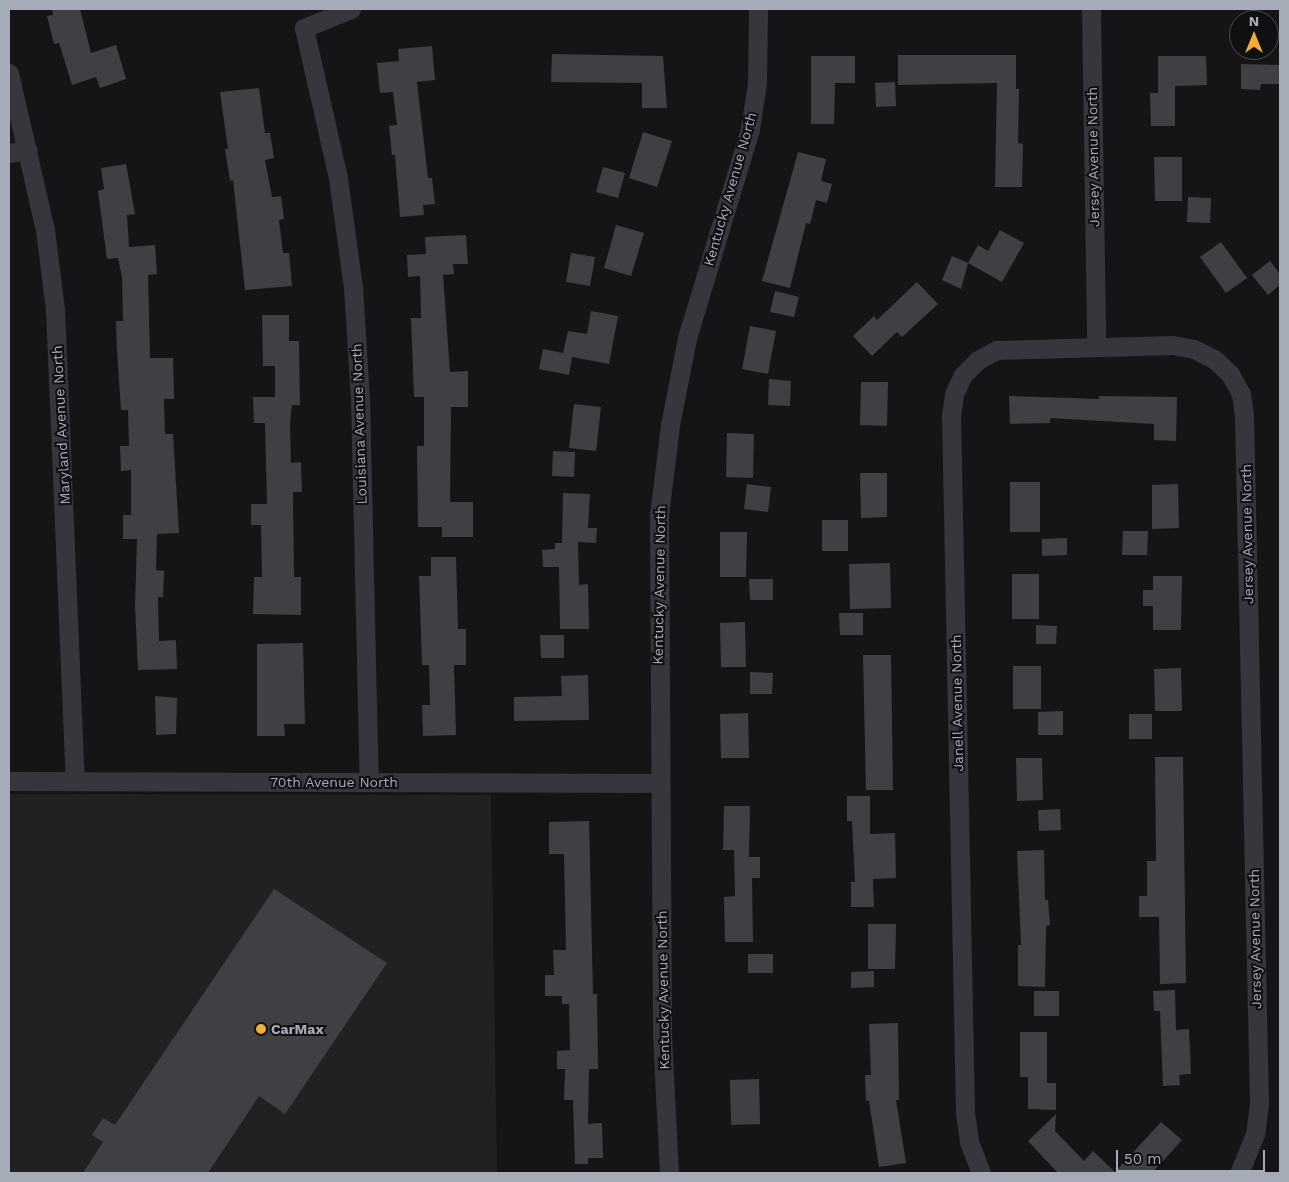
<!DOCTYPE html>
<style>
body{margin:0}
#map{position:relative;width:1289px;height:1182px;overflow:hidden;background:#151517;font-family:"Work Sans",sans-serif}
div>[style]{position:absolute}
.built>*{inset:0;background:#212124}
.building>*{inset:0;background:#3f4044}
.minor>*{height:19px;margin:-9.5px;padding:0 9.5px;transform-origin:9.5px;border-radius:9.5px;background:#36373c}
.dots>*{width:14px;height:14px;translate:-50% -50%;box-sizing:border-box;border:2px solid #101012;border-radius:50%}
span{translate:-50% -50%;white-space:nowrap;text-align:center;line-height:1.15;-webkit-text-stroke:4px #101012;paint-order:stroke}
.street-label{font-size:14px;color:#a6acb7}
.poi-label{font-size:14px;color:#a6acb7;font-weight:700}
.left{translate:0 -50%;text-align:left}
.frame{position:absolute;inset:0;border:10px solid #a6acb7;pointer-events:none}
.north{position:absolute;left:1229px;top:10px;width:50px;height:50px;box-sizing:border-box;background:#101012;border:1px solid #4c4e54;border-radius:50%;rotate:0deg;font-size:14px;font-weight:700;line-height:20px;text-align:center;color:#a6acb7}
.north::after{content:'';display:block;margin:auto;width:18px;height:22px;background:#f3af30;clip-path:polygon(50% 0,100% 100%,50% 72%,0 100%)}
.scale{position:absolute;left:1116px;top:1150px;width:149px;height:22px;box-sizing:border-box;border:2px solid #a6acb7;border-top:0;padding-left:6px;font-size:15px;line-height:18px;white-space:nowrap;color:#a6acb7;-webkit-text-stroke:4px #101012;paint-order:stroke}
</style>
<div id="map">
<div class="built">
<i style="clip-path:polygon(9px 794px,491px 795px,497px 1173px,9px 1173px)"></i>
</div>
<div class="building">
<i style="clip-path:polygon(52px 9px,80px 9px,91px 53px,116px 45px,126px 79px,100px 88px,96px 77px,72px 85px,59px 43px,54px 44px,47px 16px,53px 15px)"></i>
<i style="clip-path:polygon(432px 46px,435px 80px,417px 82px,428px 178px,432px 178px,435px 204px,423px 205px,424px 215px,400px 217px,395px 155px,392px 155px,389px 126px,397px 125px,393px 92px,380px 93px,377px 63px,399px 61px,398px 49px)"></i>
<i style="clip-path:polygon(552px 54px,663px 56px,667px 108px,642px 108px,642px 83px,551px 82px)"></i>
<i style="clip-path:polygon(898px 55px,1016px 55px,1016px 89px,1019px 89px,1018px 143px,1023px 144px,1022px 187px,995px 187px,997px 83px,898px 85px)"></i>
<i style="clip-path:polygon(811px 56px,855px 56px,855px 83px,835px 83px,834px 124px,811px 124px)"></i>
<i style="clip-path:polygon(1158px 56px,1206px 56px,1207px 85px,1175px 86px,1175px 126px,1151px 126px,1150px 93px,1158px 93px)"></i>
<i style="clip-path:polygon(1241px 64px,1280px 65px,1280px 84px,1261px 84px,1260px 90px,1241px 89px)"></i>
<i style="clip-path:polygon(895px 82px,896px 106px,876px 107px,875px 83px)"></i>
<i style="clip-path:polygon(259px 88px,265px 133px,270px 133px,274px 158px,265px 160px,272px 197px,281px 196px,284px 219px,279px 220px,283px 253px,289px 253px,292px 286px,245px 290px,233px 180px,230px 181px,225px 149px,228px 149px,220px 92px)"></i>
<i style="clip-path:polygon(643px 132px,672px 141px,657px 187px,629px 178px)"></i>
<i style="clip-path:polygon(798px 152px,826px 159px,821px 181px,832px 184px,827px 203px,816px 200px,810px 224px,806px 223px,790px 288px,762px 281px)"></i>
<i style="clip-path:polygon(1154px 157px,1182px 157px,1182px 201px,1155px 201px)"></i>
<i style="clip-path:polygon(126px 164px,135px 214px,127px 215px,129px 247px,155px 245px,157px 274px,148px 275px,150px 358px,173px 358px,174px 399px,164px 399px,165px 434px,173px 434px,179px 533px,157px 534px,156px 570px,164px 571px,163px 597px,158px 597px,159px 641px,176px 640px,177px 669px,138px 670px,135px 606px,137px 539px,123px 539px,123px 515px,131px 515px,131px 470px,121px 471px,120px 446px,129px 446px,128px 410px,121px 410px,117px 351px,116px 321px,123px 321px,122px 277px,118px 258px,107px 259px,98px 191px,104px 189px,101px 168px)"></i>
<i style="clip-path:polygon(603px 167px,625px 173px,618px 198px,596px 192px)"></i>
<i style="clip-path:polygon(1188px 197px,1211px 198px,1210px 223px,1187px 222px)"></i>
<i style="clip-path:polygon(616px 225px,644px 233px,631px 276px,604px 268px)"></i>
<i style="clip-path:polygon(1000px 230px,1024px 243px,1002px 282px,968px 263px,978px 245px,988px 251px)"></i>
<i style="clip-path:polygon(466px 235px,468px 264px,453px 264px,454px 274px,443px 275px,450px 372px,468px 371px,468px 407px,451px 407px,450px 502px,473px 502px,473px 537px,442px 537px,442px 527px,418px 527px,417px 446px,424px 446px,424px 397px,414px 397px,411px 318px,421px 318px,420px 276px,408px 277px,407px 255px,426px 254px,425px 237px)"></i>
<i style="clip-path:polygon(1221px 242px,1247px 278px,1226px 293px,1200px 257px)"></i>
<i style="clip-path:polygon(571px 253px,595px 257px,590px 286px,566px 282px)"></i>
<i style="clip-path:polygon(952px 256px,968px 263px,961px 289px,942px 280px)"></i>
<i style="clip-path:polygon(1270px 261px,1280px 274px,1280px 285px,1268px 295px,1252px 275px)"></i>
<i style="clip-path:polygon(917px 282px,938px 304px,902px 337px,897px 332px,872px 356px,853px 336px,874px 316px,877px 320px)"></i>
<i style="clip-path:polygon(775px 291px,799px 297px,794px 317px,770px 312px)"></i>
<i style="clip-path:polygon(591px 311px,618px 316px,609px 364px,572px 357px,569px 375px,539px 369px,543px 349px,563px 353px,568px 331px,587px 334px)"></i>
<i style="clip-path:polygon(262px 315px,289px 315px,289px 341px,299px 341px,300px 405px,292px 405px,290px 423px,291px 463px,301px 462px,302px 492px,293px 492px,294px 577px,301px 577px,301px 615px,253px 614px,254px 577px,262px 577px,261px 525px,251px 525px,251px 504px,267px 504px,265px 423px,254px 423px,253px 397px,275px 397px,275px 366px,263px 366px)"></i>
<i style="clip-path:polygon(750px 326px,776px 331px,768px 374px,742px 369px)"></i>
<i style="clip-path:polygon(769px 379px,791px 381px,790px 406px,768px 405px)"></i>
<i style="clip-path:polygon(861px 382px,888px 382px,887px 426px,860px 425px)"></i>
<i style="clip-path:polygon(1009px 396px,1099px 399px,1099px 396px,1177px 397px,1176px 441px,1154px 440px,1154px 424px,1050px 418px,1050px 423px,1010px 424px)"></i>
<i style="clip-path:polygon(574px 404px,601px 407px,596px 451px,569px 448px)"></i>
<i style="clip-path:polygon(727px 433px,754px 434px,753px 478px,726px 477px)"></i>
<i style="clip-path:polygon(553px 451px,575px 452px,574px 477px,552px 476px)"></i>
<i style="clip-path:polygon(860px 473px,887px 473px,887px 517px,861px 518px)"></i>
<i style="clip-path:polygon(1010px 482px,1040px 482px,1040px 532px,1010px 532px)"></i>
<i style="clip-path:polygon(747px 484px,771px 487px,768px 512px,744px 509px)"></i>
<i style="clip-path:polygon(1178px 484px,1179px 528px,1152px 529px,1152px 485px)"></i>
<i style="clip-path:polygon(563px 493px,590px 494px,588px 528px,597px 528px,596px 543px,578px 542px,579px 585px,588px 584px,589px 629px,560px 629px,559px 567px,543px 567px,542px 550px,555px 549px,555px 543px,562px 543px)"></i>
<i style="clip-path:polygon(822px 520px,848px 520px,848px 551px,822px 551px)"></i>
<i style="clip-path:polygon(1123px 531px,1148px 531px,1147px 555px,1122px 555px)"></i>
<i style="clip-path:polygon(720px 532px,747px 532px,746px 577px,720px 577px)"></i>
<i style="clip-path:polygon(1067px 538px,1067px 555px,1042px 556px,1042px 539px)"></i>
<i style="clip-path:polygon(431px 557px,456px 557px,458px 629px,466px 629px,466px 665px,454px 665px,456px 735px,423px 736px,422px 705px,430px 705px,429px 665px,422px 665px,419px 576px,431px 576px)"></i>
<i style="clip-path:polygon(890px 563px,891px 608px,850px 609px,849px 564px)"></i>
<i style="clip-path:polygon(1012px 574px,1039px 574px,1039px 619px,1012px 619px)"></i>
<i style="clip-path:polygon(1153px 576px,1182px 576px,1181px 630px,1153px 630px,1153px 606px,1143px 606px,1143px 590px,1153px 590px)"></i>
<i style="clip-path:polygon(749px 579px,773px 579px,773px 600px,750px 600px)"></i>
<i style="clip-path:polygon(839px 613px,863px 613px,863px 635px,840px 635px)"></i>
<i style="clip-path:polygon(745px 622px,746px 667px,721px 667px,720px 623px)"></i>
<i style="clip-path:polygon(1036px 625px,1057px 626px,1056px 644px,1036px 644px)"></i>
<i style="clip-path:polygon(540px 635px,564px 635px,564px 658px,541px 658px)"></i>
<i style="clip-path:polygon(303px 643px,305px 724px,284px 724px,285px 736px,257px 736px,257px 644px)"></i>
<i style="clip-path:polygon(863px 655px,891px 655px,893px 790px,866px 790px)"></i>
<i style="clip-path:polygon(1013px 666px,1041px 666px,1041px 709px,1013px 709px)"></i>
<i style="clip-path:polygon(1181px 668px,1182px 711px,1155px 711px,1154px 669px)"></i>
<i style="clip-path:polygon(750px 672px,773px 673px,772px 694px,750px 694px)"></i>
<i style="clip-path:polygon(588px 675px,589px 720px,514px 721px,514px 697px,562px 696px,561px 676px)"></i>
<i style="clip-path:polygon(155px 696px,177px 698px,176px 734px,156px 735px)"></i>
<i style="clip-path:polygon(1063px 711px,1063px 735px,1038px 735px,1038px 712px)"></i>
<i style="clip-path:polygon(748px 713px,749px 758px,721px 758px,720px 714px)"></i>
<i style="clip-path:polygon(1129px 714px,1152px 714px,1152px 739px,1129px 739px)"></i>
<i style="clip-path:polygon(1155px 757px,1183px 757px,1186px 983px,1160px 984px,1159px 917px,1139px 917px,1139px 896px,1147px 896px,1147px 861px,1156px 861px)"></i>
<i style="clip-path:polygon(1016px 758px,1042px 758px,1043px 800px,1017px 801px)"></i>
<i style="clip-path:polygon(847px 796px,870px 796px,870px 834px,895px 833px,896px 878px,873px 879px,874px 907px,851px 907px,851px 882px,855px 882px,852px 821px,847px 821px)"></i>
<i style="clip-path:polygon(724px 806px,750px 806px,749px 857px,760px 857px,760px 878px,752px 878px,753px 942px,725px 942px,724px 897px,735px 896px,734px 850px,723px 850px)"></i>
<i style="clip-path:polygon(1060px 809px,1061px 830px,1039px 831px,1038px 810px)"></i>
<i style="clip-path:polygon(589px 821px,593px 994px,597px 994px,598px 1069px,589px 1069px,588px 1124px,602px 1123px,603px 1158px,588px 1158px,588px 1164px,575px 1164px,573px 1100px,564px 1100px,565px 1069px,557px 1069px,557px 1051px,570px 1050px,569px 1004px,562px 1004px,562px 996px,545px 996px,545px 975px,554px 975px,553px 950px,566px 950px,564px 854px,549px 854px,549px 822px)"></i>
<i style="clip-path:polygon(1044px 850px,1045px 900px,1048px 900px,1050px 925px,1046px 926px,1045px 987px,1018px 986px,1018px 945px,1021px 945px,1017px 851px)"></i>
<i style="clip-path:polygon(274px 889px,387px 963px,285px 1114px,259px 1096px,208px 1173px,83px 1173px,103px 1142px,92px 1135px,103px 1118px,115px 1125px)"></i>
<i style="clip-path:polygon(868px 924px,896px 924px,895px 969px,868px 969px)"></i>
<i style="clip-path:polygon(748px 954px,773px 954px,773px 973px,748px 973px)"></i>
<i style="clip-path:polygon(874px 971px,874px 987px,851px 988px,851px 972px)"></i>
<i style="clip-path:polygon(1175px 990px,1176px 1030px,1189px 1029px,1191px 1074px,1179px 1075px,1180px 1085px,1163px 1086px,1160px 1011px,1154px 1011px,1153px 991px)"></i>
<i style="clip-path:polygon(1034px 991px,1059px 991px,1059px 1016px,1034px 1016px)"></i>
<i style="clip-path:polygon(898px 1023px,899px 1100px,896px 1100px,906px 1163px,879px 1167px,869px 1101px,866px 1101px,865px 1075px,871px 1075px,869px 1024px)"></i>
<i style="clip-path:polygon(1020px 1032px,1047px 1032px,1047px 1083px,1056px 1083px,1056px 1110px,1028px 1109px,1028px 1077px,1020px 1077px)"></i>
<i style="clip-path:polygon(759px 1079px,760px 1124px,731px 1125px,730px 1080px)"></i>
<i style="clip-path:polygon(1056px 1114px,1055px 1131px,1084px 1161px,1093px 1151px,1115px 1172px,1161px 1122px,1182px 1140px,1152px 1173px,1058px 1173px,1028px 1141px)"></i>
</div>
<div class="minor">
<i style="left:351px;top:9px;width:51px;rotate:158deg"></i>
<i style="left:304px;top:28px;width:154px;rotate:77.2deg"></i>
<i style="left:338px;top:178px;width:110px;rotate:82.2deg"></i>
<i style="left:353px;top:287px;width:110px;rotate:86.4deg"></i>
<i style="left:360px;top:397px;width:385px;rotate:88.7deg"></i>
<i style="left:1091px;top:9px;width:337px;rotate:89.1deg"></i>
<i style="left:9px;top:73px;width:161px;rotate:77.1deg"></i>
<i style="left:45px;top:230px;width:80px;rotate:82.8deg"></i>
<i style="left:55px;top:309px;width:472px;rotate:87.6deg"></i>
<i style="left:9px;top:153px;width:19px;rotate:-9deg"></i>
<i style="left:9px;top:781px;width:651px;rotate:0.18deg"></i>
<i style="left:669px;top:1173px;width:140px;rotate:-92.9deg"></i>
<i style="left:662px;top:1033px;width:518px;rotate:-90.33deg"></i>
<i style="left:659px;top:515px;width:91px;rotate:-83deg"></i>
<i style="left:670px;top:425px;width:89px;rotate:-78.9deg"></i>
<i style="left:687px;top:338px;width:218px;rotate:-73.2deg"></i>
<i style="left:750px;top:129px;width:47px;rotate:-81.3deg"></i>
<i style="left:757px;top:83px;width:74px;rotate:-89.2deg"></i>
<i style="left:981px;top:1173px;width:34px;rotate:-111deg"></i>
<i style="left:969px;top:1141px;width:30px;rotate:-98deg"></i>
<i style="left:965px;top:1111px;width:695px;rotate:-91.15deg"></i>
<i style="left:951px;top:416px;width:22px;rotate:-82deg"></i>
<i style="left:954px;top:394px;width:21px;rotate:-65deg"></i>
<i style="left:963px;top:375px;width:21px;rotate:-45deg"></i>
<i style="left:978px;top:360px;width:21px;rotate:-28deg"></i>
<i style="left:997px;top:350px;width:176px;rotate:-1.6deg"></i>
<i style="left:1173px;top:345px;width:21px;rotate:11deg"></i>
<i style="left:1194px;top:349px;width:22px;rotate:27deg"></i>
<i style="left:1214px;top:359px;width:22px;rotate:43deg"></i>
<i style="left:1230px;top:374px;width:23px;rotate:61deg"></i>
<i style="left:1241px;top:394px;width:22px;rotate:82deg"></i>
<i style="left:1244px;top:416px;width:687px;rotate:88.75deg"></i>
<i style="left:1259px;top:1103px;width:31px;rotate:97deg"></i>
<i style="left:1255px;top:1134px;width:42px;rotate:112.3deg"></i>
</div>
<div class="dots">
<i style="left:261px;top:1029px;background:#f3af30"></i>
</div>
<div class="street-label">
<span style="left:1093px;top:157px;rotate:-91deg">Jersey Avenue North</span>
<span style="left:730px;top:189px;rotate:-74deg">Kentucky Avenue North</span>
<span style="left:359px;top:424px;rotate:-92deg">Louisiana Avenue North</span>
<span style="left:61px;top:425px;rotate:-93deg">Maryland Avenue North</span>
<span style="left:1247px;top:534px;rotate:-91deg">Jersey Avenue North</span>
<span style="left:659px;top:585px;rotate:-89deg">Kentucky Avenue North</span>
<span style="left:957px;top:703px;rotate:-91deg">Janell Avenue North</span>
<span style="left:334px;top:782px">70th Avenue North</span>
<span style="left:1255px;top:939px;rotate:-91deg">Jersey Avenue North</span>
<span style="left:663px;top:990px;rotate:-91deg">Kentucky Avenue North</span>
</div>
<div class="poi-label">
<span class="left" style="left:271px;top:1029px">CarMax</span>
</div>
<div class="frame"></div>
<div class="north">N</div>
<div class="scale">50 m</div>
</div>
